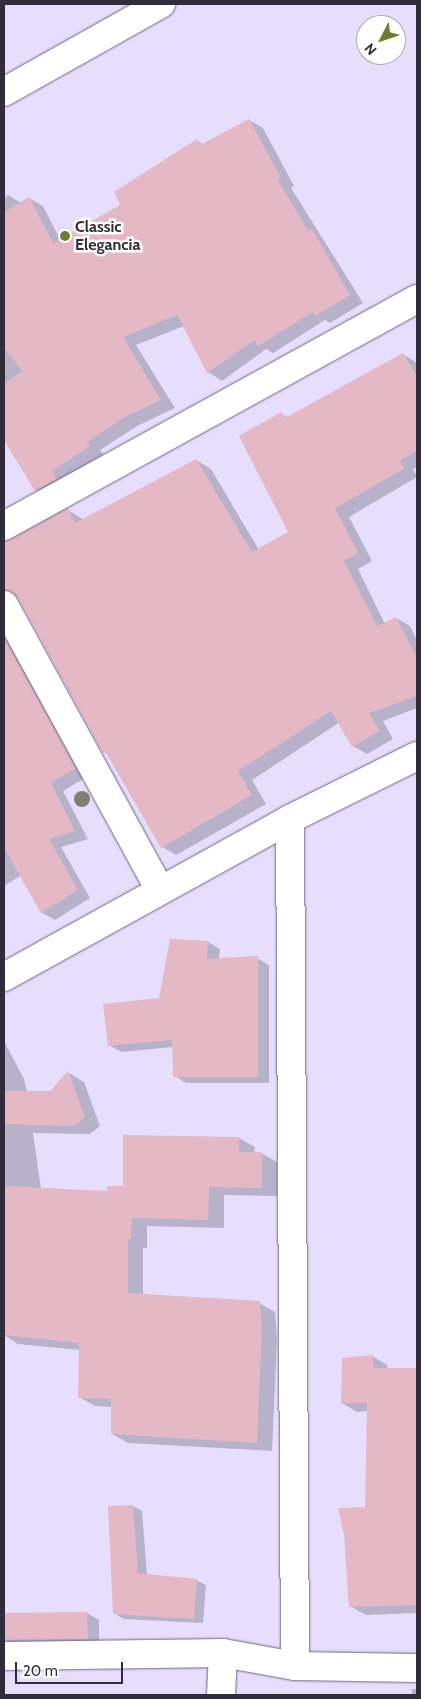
<!DOCTYPE html>
<style>
body{margin:0}
#map{position:relative;width:421px;height:1699px;overflow:hidden;background:#e7defd;font-family:Cabin,sans-serif}
div>[style]{position:absolute}
.shadow>*{inset:0;background:#0003}
.building>*{inset:0;background:#e4b8c5}
.roads{filter:drop-shadow(0 0 1px #6f6586) drop-shadow(0 0 1px #6f6586)}
.street>*{height:28px;margin:-14px;padding:0 14px;transform-origin:14px;border-radius:14px;background:#fff}
.secondary>*{height:28px;margin:-14px;padding:0 14px;transform-origin:14px;border-radius:14px;background:#fff}
.trees>*{width:16px;height:16px;margin:-8px;border-radius:50%;background:#7f7f72}
.dots>*{width:14px;height:14px;translate:-50% -50%;box-sizing:border-box;border:2px solid #fff;border-radius:50%}
span{translate:-50% -50%;white-space:nowrap;text-align:center;line-height:1.15;-webkit-text-stroke:5px #fff;paint-order:stroke}
.poi-label{font-size:16px;color:#302c3a;font-weight:700}
.left{translate:0 -50%;text-align:left}
.frame{position:absolute;inset:0;border:5px solid #302c3a;pointer-events:none}
.north{position:absolute;left:356px;top:15px;width:50px;height:50px;box-sizing:border-box;background:#fff;border:1px solid #acabb0;border-radius:50%;rotate:229deg;font-size:14px;font-weight:700;line-height:20px;text-align:center;color:#302c3a}
.north::after{content:'';display:block;margin:auto;width:18px;height:22px;background:#6f7e2c;clip-path:polygon(50% 0,100% 100%,50% 72%,0 100%)}
.scale{position:absolute;left:15px;top:1662px;width:108px;height:22px;box-sizing:border-box;border:2px solid #302c3a;border-top:0;padding-left:6px;font-size:15px;line-height:18px;white-space:nowrap;color:#302c3a;-webkit-text-stroke:4px #fff;paint-order:stroke}
</style>
<div id="map">
<div class="shadow">
<i style="clip-path:polygon(249px 120px,263px 128px,294px 186px,291px 188px,363px 303px,330px 323px,325px 320px,273px 353px,266px 349px,222px 381px,208px 372px,184px 326px,136px 345px,175px 408px,139px 425px,100px 450px,103px 454px,66px 479px,50px 498px,36px 490px,4px 438px,4px 198px,8px 195px,21px 203px,29px 198px,43px 206px,61px 241px,122px 205px,197px 141px,203px 144px)"></i>
<i style="clip-path:polygon(403px 354px,417px 363px,417px 467px,413px 469px,417px 477px,349px 517px,372px 561px,358px 569px,385px 624px,396px 618px,410px 626px,417px 641px,417px 708px,383px 721px,393px 739px,367px 754px,353px 746px,340px 722px,252px 780px,266px 804px,176px 855px,162px 847px,109px 755px,104px 752px,4px 559px,4px 544px,68px 510px,84px 520px,196px 460px,211px 469px,259px 550px,290px 532px,281px 414px,289px 418px)"></i>
<i style="clip-path:polygon(4px 622px,88px 776px,63px 791px,88px 839px,61px 847px,90px 898px,55px 920px,41px 912px,20px 876px,4px 886px)"></i>
<i style="clip-path:polygon(171px 940px,208px 942px,220px 949px,219px 960px,257px 958px,269px 965px,269px 1083px,186px 1083px,175px 1076px,173px 1047px,121px 1052px,109px 1045px,160px 999px)"></i>
<i style="clip-path:polygon(4px 1041px,24px 1079px,27px 1092px,51px 1092px,69px 1073px,84px 1082px,100px 1126px,90px 1134px,33px 1133px,41px 1189px,108px 1192px,239px 1138px,255px 1147px,254px 1153px,261px 1153px,277px 1162px,277px 1196px,224px 1195px,224px 1228px,147px 1226px,147px 1248px,143px 1248px,143px 1296px,259px 1303px,275px 1312px,277px 1340px,272px 1451px,128px 1443px,112px 1434px,112px 1407px,95px 1406px,79px 1397px,80px 1350px,18px 1344px,4px 1335px,8px 1308px,4px 1308px,4px 1273px,12px 1274px,4px 1260px)"></i>
<i style="clip-path:polygon(372px 1356px,387px 1365px,388px 1370px,417px 1369px,417px 1613px,366px 1615px,350px 1606px,366px 1508px,368px 1411px,357px 1412px,342px 1403px)"></i>
<i style="clip-path:polygon(133px 1506px,142px 1511px,147px 1575px,196px 1580px,206px 1585px,203px 1623px,124px 1619px,115px 1614px)"></i>
<i style="clip-path:polygon(87px 1613px,99px 1620px,99px 1645px,16px 1647px,5px 1640px)"></i>
<i style="clip-path:polygon(412px 1689px,417px 1689px,417px 1695px,412px 1695px)"></i>
</div>
<div class="building">
<i style="clip-path:polygon(249px 119px,281px 178px,278px 180px,308px 231px,312px 229px,350px 295px,315px 316px,313px 312px,258px 346px,255px 340px,207px 373px,177px 315px,123px 337px,161px 400px,125px 417px,87px 442px,90px 446px,53px 471px,56px 479px,35px 491px,4px 440px,4px 384px,22px 371px,4px 347px,4px 212px,29px 197px,53px 243px,120px 205px,114px 192px,197px 139px,200px 145px)"></i>
<i style="clip-path:polygon(403px 353px,417px 376px,417px 450px,400px 461px,404px 469px,335px 508px,358px 553px,344px 561px,377px 626px,396px 617px,417px 658px,417px 696px,369px 713px,380px 731px,352px 747px,331px 711px,238px 771px,252px 795px,161px 848px,105px 751px,103px 753px,18px 598px,4px 589px,4px 542px,68px 508px,75px 523px,196px 459px,252px 552px,288px 532px,239px 436px,281px 412px,285px 418px)"></i>
<i style="clip-path:polygon(4px 637px,76px 768px,51px 783px,75px 831px,49px 839px,78px 890px,41px 913px,4px 847px)"></i>
<i style="clip-path:polygon(170px 939px,208px 941px,207px 959px,258px 956px,258px 1077px,173px 1077px,172px 1040px,108px 1046px,103px 1004px,159px 998px)"></i>
<i style="clip-path:polygon(68px 1071px,85px 1117px,74px 1126px,4px 1124px,4px 1091px,50px 1091px)"></i>
<i style="clip-path:polygon(123px 1135px,239px 1137px,239px 1152px,262px 1152px,262px 1188px,209px 1187px,208px 1220px,132px 1218px,131px 1239px,128px 1239px,128px 1293px,260px 1301px,262px 1330px,257px 1443px,111px 1434px,111px 1399px,78px 1398px,79px 1343px,4px 1335px,4px 1186px,107px 1191px,107px 1186px,123px 1186px)"></i>
<i style="clip-path:polygon(372px 1355px,374px 1368px,417px 1368px,416px 1605px,349px 1607px,344px 1535px,338px 1508px,365px 1507px,367px 1403px,341px 1403px,342px 1358px)"></i>
<i style="clip-path:polygon(133px 1505px,138px 1573px,197px 1579px,194px 1619px,113px 1614px,108px 1506px)"></i>
<i style="clip-path:polygon(87px 1612px,88px 1639px,4px 1640px,4px 1613px)"></i>
</div>
<div class="roads">
<div class="street">
<i style="left:4px;top:526px;width:471px;rotate:-28.8deg"></i>
<i style="left:4px;top:605px;width:325px;rotate:61.3deg"></i>
<i style="left:290px;top:819px;width:847px;rotate:89.66deg"></i>
<i style="left:4px;top:977px;width:327px;rotate:-28.9deg"></i>
<i style="left:290px;top:819px;width:142px;rotate:-26.4deg"></i>
<i style="left:4px;top:1656px;width:219px;rotate:-0.8deg"></i>
<i style="left:223px;top:1653px;width:73px;rotate:10.2deg"></i>
<i style="left:295px;top:1666px;width:122px;rotate:0.9deg"></i>
<i style="left:221px;top:1695px;width:42px;rotate:-87.3deg"></i>
</div>
<div class="secondary">
<i style="left:4px;top:92px;width:180px;rotate:-29.3deg"></i>
</div>
</div>
<div class="trees">
<i style="left:82px;top:799px"></i>
</div>
<div class="dots">
<i style="left:65px;top:236px;background:#6f7e2c"></i>
</div>
<div class="poi-label">
<span class="left" style="left:75px;top:236px">Classic<br>Elegancia</span>
</div>
<div class="frame"></div>
<div class="north">N</div>
<div class="scale">20 m</div>
</div>
